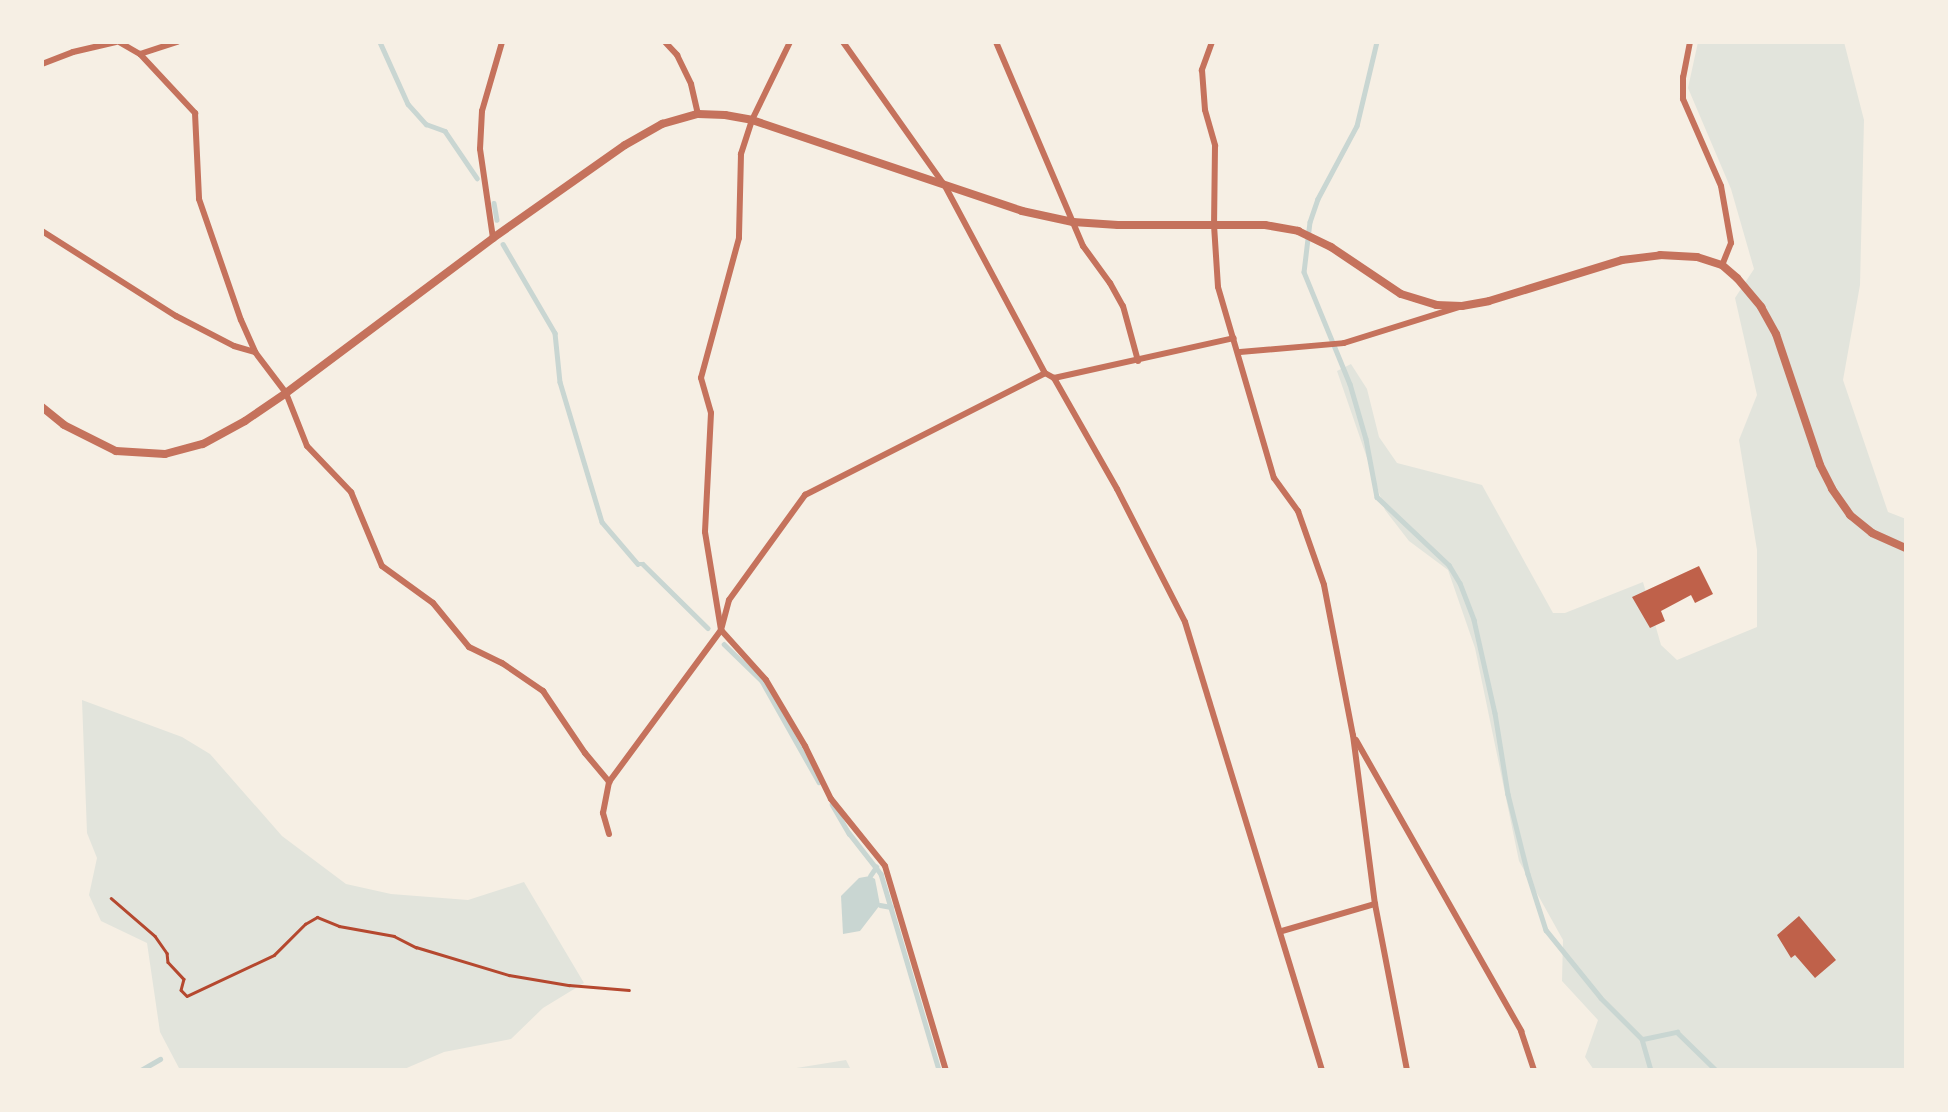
<!DOCTYPE html>
<style>
body{margin:0}
#map{position:relative;width:1948px;height:1112px;overflow:hidden;background:#f6efe4;font-family:Barlow,sans-serif}
div>[style]{position:absolute}
.green>*{inset:0;background:#e2e4dc}
.water>*{inset:0;background:#c9d6d2}
.stream>*{height:4.5px;margin:-2.25px;padding:0 2.25px;transform-origin:2.25px;border-radius:2.25px;background:#c9d6d2}
.building>*{inset:0;background:#bf614a}
.path>*{height:2.5px;margin:-1.25px;padding:0 1.25px;transform-origin:1.25px;border-radius:1.25px;background:#b5482f}
.minor>*{height:6px;margin:-3px;padding:0 3px;transform-origin:3px;border-radius:3px;background:#c5725c}
.tertiary>*{height:8px;margin:-4px;padding:0 4px;transform-origin:4px;border-radius:4px;background:#c5725c}
span{translate:-50% -50%;white-space:nowrap;text-align:center;line-height:1.15;-webkit-text-stroke:5px #f6efe4;paint-order:stroke}
.frame{position:absolute;inset:0;border:44px solid #f6efe4;pointer-events:none}
</style>
<div id="map">
<div class="green">
<i style="clip-path:polygon(1698px 42px,1844px 42px,1864px 120px,1860px 285px,1843px 380px,1888px 512px,1906px 519px,1906px 1070px,1594px 1070px,1585px 1057px,1598px 1020px,1562px 981px,1563px 940px,1519px 861px,1475px 648px,1448px 570px,1409px 541px,1385px 510px,1337px 371px,1351px 364px,1367px 389px,1379px 437px,1397px 463px,1482px 485px,1553px 613px,1565px 613px,1643px 582px,1661px 645px,1677px 660px,1757px 627px,1757px 550px,1739px 440px,1757px 395px,1735px 298px,1754px 269px,1731px 189px,1688px 88px)"></i>
<i style="clip-path:polygon(82px 700px,182px 737px,210px 754px,282px 836px,346px 884px,391px 894px,468px 900px,524px 882px,584px 983px,543px 1008px,511px 1039px,444px 1052px,402px 1070px,180px 1070px,160px 1032px,147px 943px,101px 921px,89px 895px,97px 858px,87px 833px)"></i>
<i style="clip-path:polygon(846px 1060px,851px 1070px,784px 1070px)"></i>
</div>
<div class="water">
<i style="clip-path:polygon(870px 876px,875px 879px,880px 905px,860px 931px,843px 934px,841px 896px,859px 878px)"></i>
</div>
<div class="stream">
<i style="left:380px;top:42px;width:68px;rotate:65.7deg"></i>
<i style="left:408px;top:104px;width:27px;rotate:48deg"></i>
<i style="left:426px;top:124px;width:20px;rotate:20deg"></i>
<i style="left:445px;top:131px;width:57px;rotate:55.8deg"></i>
<i style="left:1377px;top:42px;width:86px;rotate:103.4deg"></i>
<i style="left:1357px;top:126px;width:83px;rotate:118.1deg"></i>
<i style="left:1318px;top:199px;width:24px;rotate:109deg"></i>
<i style="left:1310px;top:222px;width:50px;rotate:96.8deg"></i>
<i style="left:1304px;top:272px;width:121px;rotate:67.7deg"></i>
<i style="left:1350px;top:384px;width:57px;rotate:73.8deg"></i>
<i style="left:1366px;top:439px;width:59px;rotate:79.3deg"></i>
<i style="left:1377px;top:497px;width:99px;rotate:43.4deg"></i>
<i style="left:1449px;top:565px;width:21px;rotate:59deg"></i>
<i style="left:1460px;top:583px;width:40px;rotate:69deg"></i>
<i style="left:1474px;top:620px;width:95px;rotate:77.3deg"></i>
<i style="left:1495px;top:713px;width:82px;rotate:80.9deg"></i>
<i style="left:1508px;top:794px;width:82px;rotate:76deg"></i>
<i style="left:1528px;top:874px;width:59px;rotate:72.2deg"></i>
<i style="left:1546px;top:930px;width:87px;rotate:51deg"></i>
<i style="left:1601px;top:998px;width:58px;rotate:45deg"></i>
<i style="left:1642px;top:1039px;width:32px;rotate:74deg"></i>
<i style="left:494px;top:203px;width:17px;rotate:80deg"></i>
<i style="left:503px;top:244px;width:103px;rotate:59.7deg"></i>
<i style="left:555px;top:333px;width:49px;rotate:84.2deg"></i>
<i style="left:560px;top:382px;width:146px;rotate:73.3deg"></i>
<i style="left:602px;top:522px;width:55px;rotate:49.4deg"></i>
<i style="left:638px;top:564px;width:5px"></i>
<i style="left:643px;top:564px;width:91px;rotate:44.6deg"></i>
<i style="left:724px;top:644px;width:53px;rotate:44.2deg"></i>
<i style="left:762px;top:681px;width:116px;rotate:60.6deg"></i>
<i style="left:832px;top:804px;width:34px;rotate:60deg"></i>
<i style="left:849px;top:833px;width:52px;rotate:52deg"></i>
<i style="left:881px;top:874px;width:204px;rotate:73.5deg"></i>
<i style="left:870px;top:876px;width:11px;rotate:-56deg"></i>
<i style="left:880px;top:905px;width:11px;rotate:10deg"></i>
<i style="left:1643px;top:1039px;width:35px;rotate:-12deg"></i>
<i style="left:1677px;top:1032px;width:54px;rotate:44.3deg"></i>
<i style="left:141px;top:1070px;width:22px;rotate:-30deg"></i>
</div>
<div class="building">
<i style="clip-path:polygon(1699px 566px,1713px 594px,1695px 603px,1691px 595px,1661px 611px,1665px 621px,1650px 628px,1632px 597px)"></i>
<i style="clip-path:polygon(1799px 916px,1836px 960px,1815px 978px,1795px 955px,1791px 958px,1777px 935px)"></i>
</div>
<div class="path">
<i style="left:111px;top:898px;width:58px;rotate:40.8deg"></i>
<i style="left:155px;top:936px;width:21px;rotate:55deg"></i>
<i style="left:167px;top:953px;width:9px;rotate:84deg"></i>
<i style="left:168px;top:962px;width:23px;rotate:47deg"></i>
<i style="left:184px;top:979px;width:11px;rotate:105deg"></i>
<i style="left:181px;top:990px;width:8px;rotate:45deg"></i>
<i style="left:187px;top:996px;width:96px;rotate:-25.2deg"></i>
<i style="left:274px;top:955px;width:44px;rotate:-45deg"></i>
<i style="left:305px;top:924px;width:14px;rotate:-30deg"></i>
<i style="left:317px;top:917px;width:24px;rotate:22deg"></i>
<i style="left:339px;top:926px;width:56px;rotate:10.3deg"></i>
<i style="left:394px;top:936px;width:25px;rotate:27deg"></i>
<i style="left:416px;top:947px;width:97px;rotate:16.8deg"></i>
<i style="left:509px;top:975px;width:61px;rotate:9.5deg"></i>
<i style="left:569px;top:985px;width:60px;rotate:4.8deg"></i>
</div>
<div class="minor">
<i style="left:119px;top:42px;width:24px;rotate:30deg"></i>
<i style="left:140px;top:54px;width:81px;rotate:47deg"></i>
<i style="left:195px;top:113px;width:86px;rotate:87.3deg"></i>
<i style="left:199px;top:199px;width:128px;rotate:70.9deg"></i>
<i style="left:241px;top:320px;width:35px;rotate:66deg"></i>
<i style="left:255px;top:352px;width:51px;rotate:52.9deg"></i>
<i style="left:286px;top:393px;width:57px;rotate:68.4deg"></i>
<i style="left:307px;top:446px;width:64px;rotate:46.3deg"></i>
<i style="left:351px;top:492px;width:80px;rotate:67.3deg"></i>
<i style="left:382px;top:566px;width:63px;rotate:36deg"></i>
<i style="left:433px;top:603px;width:57px;rotate:50.7deg"></i>
<i style="left:469px;top:647px;width:37px;rotate:26deg"></i>
<i style="left:502px;top:663px;width:50px;rotate:34.3deg"></i>
<i style="left:543px;top:691px;width:75px;rotate:55.9deg"></i>
<i style="left:585px;top:753px;width:38px;rotate:50deg"></i>
<i style="left:665px;top:42px;width:18px;rotate:47deg"></i>
<i style="left:677px;top:55px;width:32px;rotate:64deg"></i>
<i style="left:691px;top:84px;width:31px;rotate:77deg"></i>
<i style="left:790px;top:42px;width:87px;rotate:116deg"></i>
<i style="left:752px;top:120px;width:36px;rotate:108deg"></i>
<i style="left:741px;top:154px;width:84px;rotate:91.4deg"></i>
<i style="left:739px;top:238px;width:145px;rotate:105.2deg"></i>
<i style="left:701px;top:378px;width:36px;rotate:74deg"></i>
<i style="left:711px;top:413px;width:119px;rotate:92.9deg"></i>
<i style="left:705px;top:532px;width:99px;rotate:80.7deg"></i>
<i style="left:721px;top:630px;width:67px;rotate:48deg"></i>
<i style="left:766px;top:680px;width:77px;rotate:59.4deg"></i>
<i style="left:805px;top:746px;width:59px;rotate:63.9deg"></i>
<i style="left:831px;top:799px;width:86px;rotate:51.1deg"></i>
<i style="left:885px;top:866px;width:213px;rotate:73.4deg"></i>
<i style="left:843px;top:42px;width:176px;rotate:54.7deg"></i>
<i style="left:945px;top:186px;width:212px;rotate:61.9deg"></i>
<i style="left:1045px;top:373px;width:10px;rotate:29deg"></i>
<i style="left:1054px;top:378px;width:184px;rotate:-12.5deg"></i>
<i style="left:996px;top:42px;width:222px;rotate:66.9deg"></i>
<i style="left:1083px;top:246px;width:46px;rotate:53.9deg"></i>
<i style="left:1110px;top:283px;width:26px;rotate:61deg"></i>
<i style="left:1123px;top:306px;width:57px;rotate:74.7deg"></i>
<i style="left:1212px;top:42px;width:30px;rotate:110deg"></i>
<i style="left:1202px;top:70px;width:40px;rotate:85.7deg"></i>
<i style="left:1205px;top:110px;width:37px;rotate:74deg"></i>
<i style="left:1215px;top:146px;width:79px;rotate:90.7deg"></i>
<i style="left:1214px;top:225px;width:62px;rotate:86.3deg"></i>
<i style="left:1218px;top:287px;width:199px;rotate:73.7deg"></i>
<i style="left:1274px;top:478px;width:41px;rotate:54deg"></i>
<i style="left:1298px;top:511px;width:78px;rotate:70.6deg"></i>
<i style="left:1324px;top:585px;width:153px;rotate:79.1deg"></i>
<i style="left:1353px;top:735px;width:170px;rotate:82.6deg"></i>
<i style="left:1375px;top:904px;width:169px;rotate:79.1deg"></i>
<i style="left:1690px;top:42px;width:36px;rotate:101deg"></i>
<i style="left:1683px;top:77px;width:22px;rotate:90deg"></i>
<i style="left:1683px;top:99px;width:95px;rotate:66.4deg"></i>
<i style="left:1721px;top:186px;width:58px;rotate:80deg"></i>
<i style="left:1731px;top:243px;width:24px;rotate:112deg"></i>
<i style="left:140px;top:54px;width:39px;rotate:-18deg"></i>
<i style="left:42px;top:64px;width:33px;rotate:-21deg"></i>
<i style="left:73px;top:52px;width:44px;rotate:-13.1deg"></i>
<i style="left:42px;top:231px;width:159px;rotate:32.4deg"></i>
<i style="left:176px;top:316px;width:65px;rotate:27.3deg"></i>
<i style="left:234px;top:346px;width:22px;rotate:16deg"></i>
<i style="left:493px;top:238px;width:90px;rotate:-98.3deg"></i>
<i style="left:480px;top:149px;width:38px;rotate:-87deg"></i>
<i style="left:482px;top:111px;width:72px;rotate:-73.8deg"></i>
<i style="left:1240px;top:352px;width:104px;rotate:-4.9deg"></i>
<i style="left:1344px;top:343px;width:121px;rotate:-17.4deg"></i>
<i style="left:1054px;top:378px;width:128px;rotate:60.4deg"></i>
<i style="left:1117px;top:489px;width:149px;rotate:62.9deg"></i>
<i style="left:1185px;top:622px;width:468px;rotate:73deg"></i>
<i style="left:1356px;top:740px;width:335px;rotate:60.4deg"></i>
<i style="left:1521px;top:1031px;width:41px;rotate:71.6deg"></i>
<i style="left:609px;top:834px;width:22px;rotate:-106deg"></i>
<i style="left:603px;top:813px;width:32px;rotate:-79deg"></i>
<i style="left:609px;top:782px;width:189px;rotate:-53.6deg"></i>
<i style="left:721px;top:630px;width:31px;rotate:-75deg"></i>
<i style="left:729px;top:600px;width:130px;rotate:-54.1deg"></i>
<i style="left:805px;top:495px;width:269px;rotate:-26.9deg"></i>
<i style="left:1282px;top:931px;width:97px;rotate:-16.2deg"></i>
</div>
<div class="tertiary">
<i style="left:42px;top:407px;width:28px;rotate:39deg"></i>
<i style="left:64px;top:425px;width:58px;rotate:26.6deg"></i>
<i style="left:116px;top:451px;width:49px;rotate:3.5deg"></i>
<i style="left:165px;top:454px;width:39px;rotate:-15deg"></i>
<i style="left:203px;top:444px;width:48px;rotate:-28.7deg"></i>
<i style="left:245px;top:421px;width:50px;rotate:-34.3deg"></i>
<i style="left:286px;top:393px;width:259px;rotate:-36.8deg"></i>
<i style="left:493px;top:238px;width:161px;rotate:-35.2deg"></i>
<i style="left:625px;top:145px;width:43px;rotate:-29.6deg"></i>
<i style="left:662px;top:124px;width:37px;rotate:-16deg"></i>
<i style="left:698px;top:114px;width:27px;rotate:2deg"></i>
<i style="left:725px;top:115px;width:27px;rotate:10deg"></i>
<i style="left:752px;top:120px;width:285px;rotate:18.6deg"></i>
<i style="left:1022px;top:211px;width:52px;rotate:12.2deg"></i>
<i style="left:1073px;top:222px;width:45px;rotate:3.8deg"></i>
<i style="left:1118px;top:225px;width:147px"></i>
<i style="left:1265px;top:225px;width:34px;rotate:10deg"></i>
<i style="left:1298px;top:231px;width:37px;rotate:26deg"></i>
<i style="left:1331px;top:247px;width:84px;rotate:33.9deg"></i>
<i style="left:1401px;top:294px;width:37px;rotate:17deg"></i>
<i style="left:1436px;top:305px;width:26px;rotate:2deg"></i>
<i style="left:1462px;top:306px;width:27px;rotate:-10deg"></i>
<i style="left:1489px;top:301px;width:139px;rotate:-17.1deg"></i>
<i style="left:1622px;top:260px;width:38px;rotate:-7deg"></i>
<i style="left:1660px;top:255px;width:37px;rotate:3deg"></i>
<i style="left:1697px;top:257px;width:26px;rotate:18deg"></i>
<i style="left:1722px;top:265px;width:20px;rotate:41deg"></i>
<i style="left:1737px;top:278px;width:38px;rotate:50deg"></i>
<i style="left:1761px;top:307px;width:31px;rotate:61deg"></i>
<i style="left:1776px;top:334px;width:138px;rotate:71.4deg"></i>
<i style="left:1820px;top:465px;width:27px;rotate:63deg"></i>
<i style="left:1832px;top:489px;width:32px;rotate:55deg"></i>
<i style="left:1850px;top:515px;width:28px;rotate:39deg"></i>
<i style="left:1872px;top:533px;width:37px;rotate:24deg"></i>
</div>
<div class="frame"></div>
</div>
